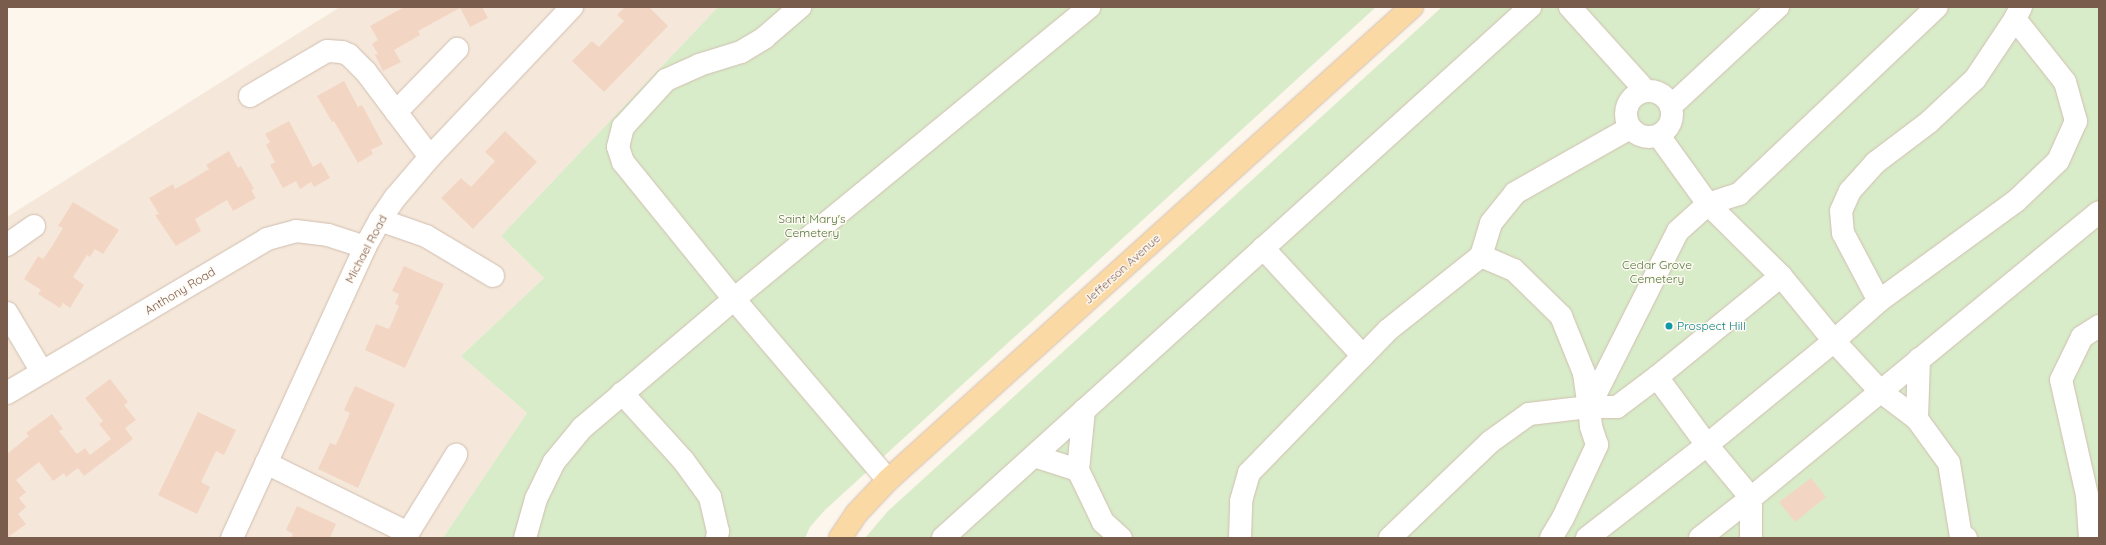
<!DOCTYPE html>
<style>
body{margin:0}
#map{position:relative;width:2106px;height:545px;overflow:hidden;background:#fdf6ec;font-family:Quicksand,sans-serif}
div>[style]{position:absolute}
.residential>*{inset:0;background:#f5e8da}
.green>*{inset:0;background:#d8ecc9}
.building>*{inset:0;background:#f3d5c3}
.roads{filter:drop-shadow(0 0 1px #d1beb0) drop-shadow(0 0 1px #d1beb0)}
.minor>*{height:22px;margin:-11px;padding:0 11px;transform-origin:11px;border-radius:11px;background:#fff}
.minor>.ring{margin:-11px;padding:0;box-sizing:content-box;background:none;border:22px solid #fff;border-radius:50%}
.major>*{height:22px;margin:-11px;padding:0 11px;transform-origin:11px;border-radius:11px;background:#fbd9a5}
.dots>*{width:11px;height:11px;translate:-50% -50%;box-sizing:border-box;border:2px solid #fffaf3;border-radius:50%}
span{translate:-50% -50%;white-space:nowrap;text-align:center;line-height:1.15;-webkit-text-stroke:3px #fffaf3;paint-order:stroke}
.park-label{font-size:12px;color:#537a41}
.street-label{font-size:12px;color:#7a5c4d}
.culture-label{font-size:12px;color:#0d838f}
.left{translate:0 -50%;text-align:left}
.frame{position:absolute;inset:0;border:8px solid #7a5c4d;pointer-events:none}
</style>
<div id="map">
<div class="residential">
<i style="clip-path:polygon(340px 7px,718px 7px,501px 236px,544px 278px,461px 356px,527px 413px,443px 538px,7px 538px,7px 217px)"></i>
</div>
<div class="green">
<i style="clip-path:polygon(718px 7px,1376px 7px,825px 510px,810px 527px,805px 538px,443px 538px,527px 413px,461px 356px,544px 278px,501px 236px)"></i>
<i style="clip-path:polygon(1442px 7px,2099px 7px,2099px 538px,865px 538px,888px 511px)"></i>
</div>
<div class="building">
<i style="clip-path:polygon(404px 7px,482px 7px,488px 18px,470px 27px,460px 8px,418px 31px,420px 35px,394px 50px,401px 62px,383px 71px,375px 55px,378px 54px,372px 44px,378px 40px,370px 26px)"></i>
<i style="clip-path:polygon(625px 7px,649px 7px,668px 26px,604px 92px,572px 61px,592px 41px,599px 47px,624px 21px,617px 15px)"></i>
<i style="clip-path:polygon(344px 81px,358px 107px,362px 105px,383px 144px,371px 150px,373px 154px,358px 163px,334px 121px,332px 122px,317px 96px)"></i>
<i style="clip-path:polygon(289px 121px,313px 167px,321px 162px,330px 178px,314px 187px,311px 182px,300px 189px,296px 181px,283px 188px,270px 165px,275px 162px,266px 145px,270px 142px,265px 134px)"></i>
<i style="clip-path:polygon(505px 131px,537px 162px,473px 229px,441px 198px,461px 178px,471px 187px,495px 161px,485px 152px)"></i>
<i style="clip-path:polygon(229px 151px,238px 168px,241px 166px,254px 189px,251px 190px,256px 198px,233px 211px,227px 200px,195px 219px,201px 231px,176px 246px,155px 215px,159px 214px,149px 198px,173px 184px,175px 189px,184px 184px,209px 169px,206px 165px)"></i>
<i style="clip-path:polygon(73px 202px,119px 230px,103px 254px,95px 249px,90px 257px,87px 255px,73px 277px,84px 285px,70px 308px,63px 303px,60px 308px,38px 294px,41px 290px,24px 279px,38px 256px,43px 259px,51px 248px,63px 228px,58px 226px)"></i>
<i style="clip-path:polygon(404px 266px,444px 284px,405px 368px,365px 350px,376px 324px,389px 329px,399px 306px,395px 304px,399px 294px,392px 291px)"></i>
<i style="clip-path:polygon(110px 379px,128px 402px,124px 405px,136px 420px,125px 428px,133px 439px,84px 476px,78px 468px,66px 477px,64px 473px,53px 481px,39px 462px,16px 480px,26px 492px,19px 498px,26px 507px,18px 514px,26px 524px,7px 538px,7px 454px,29px 436px,26px 433px,52px 414px,63px 429px,59px 431px,77px 454px,85px 448px,90px 455px,111px 439px,99px 424px,103px 421px,85px 398px)"></i>
<i style="clip-path:polygon(355px 386px,395px 404px,358px 488px,318px 469px,330px 443px,336px 445px,350px 413px,344px 410px)"></i>
<i style="clip-path:polygon(198px 412px,236px 430px,224px 455px,216px 451px,201px 482px,210px 487px,197px 514px,158px 495px)"></i>
<i style="clip-path:polygon(1811px 478px,1826px 497px,1795px 522px,1779px 502px)"></i>
<i style="clip-path:polygon(297px 506px,336px 524px,330px 538px,291px 538px,293px 534px,286px 530px)"></i>
</div>
<div class="roads">
<div class="minor">
<i style="left:1570px;top:7px;width:113px;rotate:47.9deg"></i>
<i style="left:2021px;top:7px;width:13px;rotate:117deg"></i>
<i style="left:2015px;top:19px;width:80px;rotate:51.6deg"></i>
<i style="left:2065px;top:82px;width:41px;rotate:74.2deg"></i>
<i style="left:2076px;top:121px;width:44px;rotate:114.2deg"></i>
<i style="left:2058px;top:161px;width:58px;rotate:136.4deg"></i>
<i style="left:2016px;top:201px;width:170px;rotate:143.9deg"></i>
<i style="left:1879px;top:301px;width:60px;rotate:138.4deg"></i>
<i style="left:1834px;top:341px;width:84px;rotate:-129.2deg"></i>
<i style="left:1781px;top:276px;width:160px;rotate:140.8deg"></i>
<i style="left:1657px;top:377px;width:84px;rotate:53.7deg"></i>
<i style="left:1707px;top:445px;width:69px;rotate:50.3deg"></i>
<i style="left:1751px;top:498px;width:450px;rotate:-39.4deg"></i>
<i class="ring" style="left:1626px;top:91px;width:24px;height:24px"></i>
<i style="left:250px;top:96px;width:89px;rotate:-30.3deg"></i>
<i style="left:327px;top:51px;width:15px;rotate:4deg"></i>
<i style="left:342px;top:52px;width:8px;rotate:23deg"></i>
<i style="left:349px;top:55px;width:24px;rotate:45deg"></i>
<i style="left:366px;top:72px;width:106px;rotate:53deg"></i>
<i style="left:1671px;top:106px;width:146px;rotate:-42.8deg"></i>
<i style="left:396px;top:112px;width:88px;rotate:-45.9deg"></i>
<i style="left:1659px;top:136px;width:84px;rotate:54.2deg"></i>
<i style="left:1708px;top:204px;width:103px;rotate:44.6deg"></i>
<i style="left:380px;top:220px;width:49px;rotate:19.2deg"></i>
<i style="left:426px;top:236px;width:78px;rotate:30.8deg"></i>
<i style="left:7px;top:245px;width:33px;rotate:-35deg"></i>
<i style="left:1263px;top:248px;width:147px;rotate:47.2deg"></i>
<i style="left:1481px;top:256px;width:36px;rotate:23deg"></i>
<i style="left:1514px;top:270px;width:66px;rotate:44.4deg"></i>
<i style="left:1561px;top:316px;width:61px;rotate:68deg"></i>
<i style="left:1584px;top:373px;width:34px;rotate:82deg"></i>
<i style="left:1879px;top:301px;width:77px;rotate:-117.9deg"></i>
<i style="left:1843px;top:233px;width:22px;rotate:-95deg"></i>
<i style="left:1841px;top:211px;width:22px;rotate:-66deg"></i>
<i style="left:1850px;top:191px;width:38px;rotate:-48deg"></i>
<i style="left:1875px;top:163px;width:68px;rotate:-37.2deg"></i>
<i style="left:1929px;top:122px;width:63px;rotate:-43.1deg"></i>
<i style="left:1975px;top:79px;width:72px;rotate:-56.3deg"></i>
<i style="left:7px;top:313px;width:69px;rotate:59.3deg"></i>
<i style="left:7px;top:393px;width:302px;rotate:-30.6deg"></i>
<i style="left:267px;top:239px;width:30px;rotate:-15deg"></i>
<i style="left:296px;top:231px;width:32px;rotate:7deg"></i>
<i style="left:328px;top:235px;width:39px;rotate:18deg"></i>
<i style="left:622px;top:393px;width:91px;rotate:47.7deg"></i>
<i style="left:683px;top:460px;width:46px;rotate:53.9deg"></i>
<i style="left:710px;top:497px;width:35px;rotate:77deg"></i>
<i style="left:718px;top:531px;width:7px;rotate:98deg"></i>
<i style="left:1084px;top:410px;width:60px;rotate:95.7deg"></i>
<i style="left:1078px;top:470px;width:58px;rotate:64.3deg"></i>
<i style="left:1103px;top:522px;width:24px;rotate:42deg"></i>
<i style="left:1917px;top:419px;width:54px;rotate:54deg"></i>
<i style="left:1949px;top:463px;width:75px;rotate:80.8deg"></i>
<i style="left:1961px;top:537px;width:5px;rotate:11deg"></i>
<i style="left:1034px;top:456px;width:46px;rotate:17.7deg"></i>
<i style="left:266px;top:463px;width:158px;rotate:26.2deg"></i>
<i style="left:408px;top:533px;width:92px;rotate:-58.4deg"></i>
<i style="left:888px;top:480px;width:238px;rotate:-130.4deg"></i>
<i style="left:734px;top:299px;width:460px;rotate:-39.4deg"></i>
<i style="left:232px;top:538px;width:320px;rotate:-65.4deg"></i>
<i style="left:365px;top:247px;width:31px;rotate:-61deg"></i>
<i style="left:380px;top:220px;width:27px;rotate:-56deg"></i>
<i style="left:395px;top:198px;width:54px;rotate:-49.5deg"></i>
<i style="left:430px;top:157px;width:207px;rotate:-46.6deg"></i>
<i style="left:525px;top:538px;width:41px;rotate:-74.2deg"></i>
<i style="left:536px;top:499px;width:41px;rotate:-64.1deg"></i>
<i style="left:554px;top:462px;width:44px;rotate:-50.5deg"></i>
<i style="left:582px;top:428px;width:199px;rotate:-40.3deg"></i>
<i style="left:734px;top:299px;width:176px;rotate:-129deg"></i>
<i style="left:623px;top:162px;width:16px;rotate:-108deg"></i>
<i style="left:618px;top:147px;width:21px;rotate:-76deg"></i>
<i style="left:623px;top:127px;width:64px;rotate:-47.5deg"></i>
<i style="left:666px;top:80px;width:36px;rotate:-24deg"></i>
<i style="left:699px;top:65px;width:44px;rotate:-17.2deg"></i>
<i style="left:741px;top:52px;width:27px;rotate:-31deg"></i>
<i style="left:764px;top:38px;width:48px;rotate:-40.7deg"></i>
<i style="left:943px;top:538px;width:792px;rotate:-42.13deg"></i>
<i style="left:1240px;top:538px;width:37px;rotate:-88deg"></i>
<i style="left:1241px;top:501px;width:29px;rotate:-74deg"></i>
<i style="left:1249px;top:473px;width:199px;rotate:-45.8deg"></i>
<i style="left:1388px;top:330px;width:119px;rotate:-38.5deg"></i>
<i style="left:1481px;top:256px;width:34px;rotate:-73deg"></i>
<i style="left:1491px;top:223px;width:38px;rotate:-51deg"></i>
<i style="left:1515px;top:193px;width:132px;rotate:-29.5deg"></i>
<i style="left:1390px;top:538px;width:139px;rotate:-43.8deg"></i>
<i style="left:1490px;top:442px;width:48px;rotate:-35.7deg"></i>
<i style="left:1529px;top:414px;width:60px;rotate:-6.7deg"></i>
<i style="left:1589px;top:407px;width:28px"></i>
<i style="left:1617px;top:407px;width:50px;rotate:-36.9deg"></i>
<i style="left:1551px;top:538px;width:23px;rotate:-59deg"></i>
<i style="left:1563px;top:518px;width:81px;rotate:-65deg"></i>
<i style="left:1597px;top:445px;width:20px;rotate:-108deg"></i>
<i style="left:1591px;top:426px;width:19px;rotate:-96deg"></i>
<i style="left:1589px;top:407px;width:197px;rotate:-63.2deg"></i>
<i style="left:1678px;top:231px;width:40px;rotate:-42deg"></i>
<i style="left:1708px;top:204px;width:33px;rotate:-18deg"></i>
<i style="left:1739px;top:194px;width:272px;rotate:-43.4deg"></i>
<i style="left:1587px;top:538px;width:152px;rotate:-37.8deg"></i>
<i style="left:1707px;top:445px;width:164px;rotate:-39.3deg"></i>
<i style="left:1834px;top:341px;width:68px;rotate:47.4deg"></i>
<i style="left:1880px;top:391px;width:46px;rotate:37.1deg"></i>
<i style="left:1917px;top:419px;width:60px;rotate:-88.1deg"></i>
<i style="left:1700px;top:538px;width:65px;rotate:-38.1deg"></i>
<i style="left:1751px;top:498px;width:40px;rotate:90deg"></i>
<i style="left:2090px;top:538px;width:43px;rotate:-94deg"></i>
<i style="left:2087px;top:495px;width:118px;rotate:-102.7deg"></i>
<i style="left:2061px;top:380px;width:48px;rotate:-64deg"></i>
<i style="left:2082px;top:337px;width:20px;rotate:-33deg"></i>
</div>
<div class="major">
<i style="left:840px;top:538px;width:30px;rotate:-56deg"></i>
<i style="left:857px;top:513px;width:45px;rotate:-46.8deg"></i>
<i style="left:888px;top:480px;width:706px;rotate:-42.07deg"></i>
</div>
</div>
<div class="dots">
<i style="left:1669px;top:326px;background:#0f9aa8"></i>
</div>
<div class="park-label">
<span style="left:812px;top:226px">Saint Mary's<br>Cemetery</span>
<span style="left:1657px;top:272px">Cedar Grove<br>Cemetery</span>
</div>
<div class="street-label">
<span style="left:366px;top:249px;rotate:-62deg">Michael Road</span>
<span style="left:1122px;top:269px;rotate:-42deg">Jefferson Avenue</span>
<span style="left:180px;top:291px;rotate:-31deg">Anthony Road</span>
</div>
<div class="culture-label">
<span class="left" style="left:1677px;top:326px">Prospect Hill</span>
</div>
<div class="frame"></div>
</div>
